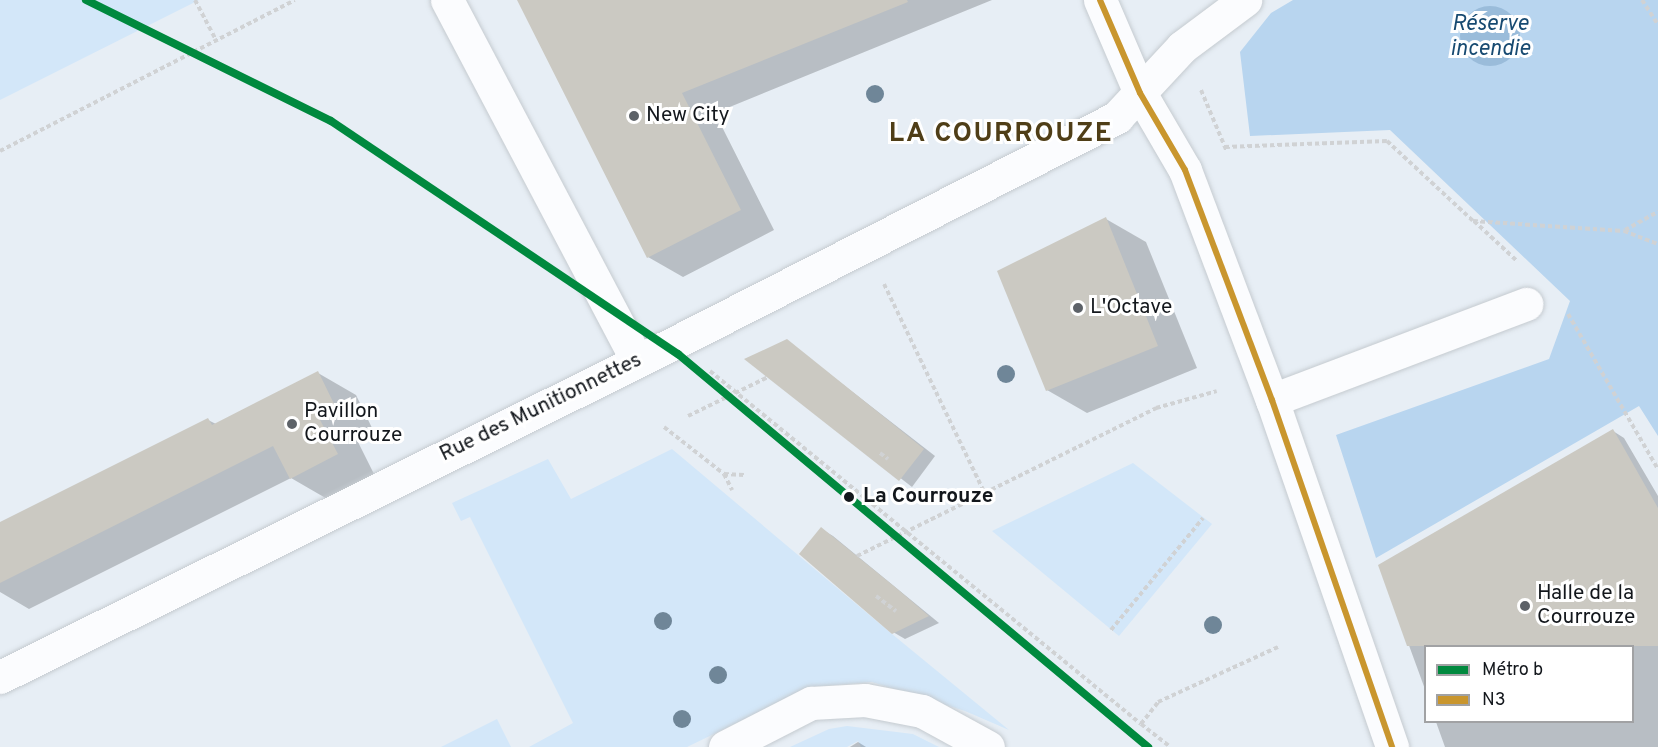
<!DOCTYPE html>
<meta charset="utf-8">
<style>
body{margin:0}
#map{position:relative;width:1658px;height:747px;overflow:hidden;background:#e7eef5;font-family:Overpass,sans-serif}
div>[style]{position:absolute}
.green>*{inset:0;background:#d3e7f9}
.forest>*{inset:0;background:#b8d5ef}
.water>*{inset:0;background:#9abcda}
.round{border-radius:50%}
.shadow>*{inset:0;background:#0003}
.building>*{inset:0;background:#cbc9c2}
.path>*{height:4px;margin-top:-2px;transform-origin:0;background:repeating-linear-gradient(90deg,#d0d2d4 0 4.5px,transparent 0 7.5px)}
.roads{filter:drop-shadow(0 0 2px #c5cbd0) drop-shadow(0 0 2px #c5cbd0)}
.minor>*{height:33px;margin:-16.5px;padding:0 16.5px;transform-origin:16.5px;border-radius:16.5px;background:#fbfcfe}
.bus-1>*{height:6px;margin:-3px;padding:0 3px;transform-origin:3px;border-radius:3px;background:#c9962e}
.metro-1>*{height:8px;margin:-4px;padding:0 4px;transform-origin:4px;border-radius:4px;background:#00893e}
.trees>*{width:18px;height:18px;margin:-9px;border-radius:50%;background:#6f8698}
.dots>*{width:16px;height:16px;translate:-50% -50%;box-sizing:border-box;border:3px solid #fff;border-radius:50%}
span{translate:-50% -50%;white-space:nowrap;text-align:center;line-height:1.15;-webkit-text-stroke:6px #fff;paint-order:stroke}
.poi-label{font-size:21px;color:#13171c}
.left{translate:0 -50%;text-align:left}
.street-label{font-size:21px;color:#13171c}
.stop-label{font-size:21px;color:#13171c;font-weight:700}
.water-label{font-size:22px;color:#174a71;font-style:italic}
.district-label{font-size:27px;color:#4f3e17;font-weight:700;letter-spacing:1.5px}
.legend{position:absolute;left:1424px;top:645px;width:210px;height:78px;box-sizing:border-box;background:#fff;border:2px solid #a1a2a4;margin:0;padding:8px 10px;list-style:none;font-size:18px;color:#13171c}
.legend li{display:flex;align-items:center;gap:12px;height:30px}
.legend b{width:30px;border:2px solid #a1a2a4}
</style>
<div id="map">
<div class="green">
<i style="clip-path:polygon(0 0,199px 0,0 100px)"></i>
<i style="clip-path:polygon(672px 449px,892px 634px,1009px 730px,965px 711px,872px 682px,811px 687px,687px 747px,529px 747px,573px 723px,470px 517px,461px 521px,452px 503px,548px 459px,571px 499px)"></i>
<i style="clip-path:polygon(1133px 463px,1212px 524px,1119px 636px,992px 531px)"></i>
<i style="clip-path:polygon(497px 719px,511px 747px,441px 747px)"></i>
<i style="clip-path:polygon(847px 726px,913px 734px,939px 747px,861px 747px,858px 741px,847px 747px,790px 747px,829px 729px)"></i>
</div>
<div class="forest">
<i style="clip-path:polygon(1293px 0,1658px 0,1658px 436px,1639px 406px,1376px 558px,1336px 435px,1549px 359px,1570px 301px,1390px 130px,1250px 136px,1240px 52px,1271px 13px)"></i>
</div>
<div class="water">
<i class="round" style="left:1460px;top:6px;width:60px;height:60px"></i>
</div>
<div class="shadow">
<i style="clip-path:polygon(519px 0,992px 0,715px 113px,774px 230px,683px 277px,648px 257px)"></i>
<i style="clip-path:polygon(1106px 219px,1146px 242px,1197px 368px,1087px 413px,1047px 390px,999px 272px)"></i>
<i style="clip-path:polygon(787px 341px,935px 456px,912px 487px,747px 359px)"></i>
<i style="clip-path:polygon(318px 373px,356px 395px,374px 432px,357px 440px,375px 476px,329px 500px,291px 478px,29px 609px,0 592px,0 523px,208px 420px,216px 424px)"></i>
<i style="clip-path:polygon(1613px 431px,1624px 438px,1658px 496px,1658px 747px,1445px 747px,1436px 722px,1632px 722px,1632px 646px,1426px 646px,1426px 692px,1380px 566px)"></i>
<i style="clip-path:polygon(821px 529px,833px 536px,939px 623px,905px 639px,893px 632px)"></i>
<i style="clip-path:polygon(858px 742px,866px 747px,850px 747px)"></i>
</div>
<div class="building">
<i style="clip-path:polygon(517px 0,907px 0,908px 2px,682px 93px,741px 210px,647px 258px)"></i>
<i style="clip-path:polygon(1106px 217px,1158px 346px,1046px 391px,997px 271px)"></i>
<i style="clip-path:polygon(787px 339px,924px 449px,899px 481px,744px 359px)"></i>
<i style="clip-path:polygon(318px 371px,337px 410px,319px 418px,338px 454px,290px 479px,273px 446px,0 583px,0 522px,208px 418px,212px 425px)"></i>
<i style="clip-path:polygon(1613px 429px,1658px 508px,1658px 646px,1407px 646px,1378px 565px)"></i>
<i style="clip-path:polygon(821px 527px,895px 587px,929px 616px,892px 634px,799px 554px)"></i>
</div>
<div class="path">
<i style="left:195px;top:0;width:45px;rotate:62.3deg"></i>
<i style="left:1642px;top:0;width:30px;rotate:57deg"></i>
<i style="left:1201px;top:90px;width:67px;rotate:67.2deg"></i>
<i style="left:1225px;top:147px;width:162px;rotate:-2.1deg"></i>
<i style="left:1387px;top:141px;width:117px;rotate:42.9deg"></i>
<i style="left:1473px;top:221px;width:151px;rotate:3.8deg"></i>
<i style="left:1624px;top:231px;width:36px;rotate:21deg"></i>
<i style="left:0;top:151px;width:331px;rotate:-27.1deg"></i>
<i style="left:1474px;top:221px;width:59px;rotate:42.9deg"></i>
<i style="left:1625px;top:230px;width:38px;rotate:-29deg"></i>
<i style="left:884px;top:284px;width:231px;rotate:64.3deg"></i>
<i style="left:1568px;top:314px;width:179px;rotate:59.9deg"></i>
<i style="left:710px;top:371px;width:557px;rotate:39.32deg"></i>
<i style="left:1141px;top:724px;width:28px;rotate:-52deg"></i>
<i style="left:1158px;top:702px;width:132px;rotate:-24.6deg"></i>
<i style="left:688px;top:416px;width:89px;rotate:-26deg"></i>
<i style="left:664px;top:427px;width:76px;rotate:38.1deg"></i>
<i style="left:724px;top:474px;width:18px;rotate:63deg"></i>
<i style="left:880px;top:453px;width:10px;rotate:37deg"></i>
<i style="left:724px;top:474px;width:20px;rotate:3deg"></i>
<i style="left:857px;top:556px;width:334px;rotate:-26.3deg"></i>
<i style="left:1156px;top:408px;width:63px;rotate:-15.6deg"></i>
<i style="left:876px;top:596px;width:25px;rotate:37deg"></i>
<i style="left:1111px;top:630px;width:145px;rotate:-50.6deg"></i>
<i style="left:1141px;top:724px;width:37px;rotate:38deg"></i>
</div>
<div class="roads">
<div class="minor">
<i style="left:447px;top:0;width:407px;rotate:62.2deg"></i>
<i style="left:1100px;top:0;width:101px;rotate:66.7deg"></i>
<i style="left:1140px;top:93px;width:89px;rotate:59.7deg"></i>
<i style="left:1185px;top:170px;width:246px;rotate:69.3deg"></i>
<i style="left:1272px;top:400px;width:367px;rotate:70.9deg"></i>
<i style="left:1272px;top:400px;width:272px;rotate:-20.7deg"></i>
<i style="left:0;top:677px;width:759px;rotate:-26.36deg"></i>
<i style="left:680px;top:340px;width:491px;rotate:-27deg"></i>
<i style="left:1117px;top:117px;width:96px;rotate:-47.1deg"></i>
<i style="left:1182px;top:47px;width:79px;rotate:-36.7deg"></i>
<i style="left:725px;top:747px;width:97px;rotate:-27.1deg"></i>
<i style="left:811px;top:703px;width:54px;rotate:-3.2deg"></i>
<i style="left:865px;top:700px;width:58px;rotate:10.9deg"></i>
<i style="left:922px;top:711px;width:75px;rotate:28.6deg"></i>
</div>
</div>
<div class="bus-1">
<i style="left:1100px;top:0;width:101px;rotate:66.7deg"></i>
<i style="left:1140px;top:93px;width:89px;rotate:59.7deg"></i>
<i style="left:1185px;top:170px;width:246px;rotate:69.3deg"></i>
<i style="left:1272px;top:400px;width:367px;rotate:70.9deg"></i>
</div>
<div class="metro-1">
<i style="left:86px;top:0;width:273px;rotate:26.3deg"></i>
<i style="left:331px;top:121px;width:418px;rotate:33.9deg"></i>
<i style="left:678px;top:354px;width:613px;rotate:39.9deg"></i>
</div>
<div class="trees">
<i style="left:875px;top:94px"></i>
<i style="left:1006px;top:374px"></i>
<i style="left:663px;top:621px"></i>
<i style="left:1213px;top:625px"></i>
<i style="left:718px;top:675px"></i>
<i style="left:682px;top:719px"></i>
</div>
<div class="dots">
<i style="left:634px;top:116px;background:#5d6268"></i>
<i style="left:1078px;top:308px;background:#5d6268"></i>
<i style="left:292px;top:424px;background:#5d6268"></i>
<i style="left:849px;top:497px;background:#13171c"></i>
<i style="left:1525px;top:606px;background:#5d6268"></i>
</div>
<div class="poi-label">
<span class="left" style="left:646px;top:116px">New City</span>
<span class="left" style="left:1090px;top:308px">L'Octave</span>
<span class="left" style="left:304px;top:424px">Pavillon<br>Courrouze</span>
<span class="left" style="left:1537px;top:606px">Halle de la<br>Courrouze</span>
</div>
<div class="street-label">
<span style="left:541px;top:408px;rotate:-26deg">Rue des Munitionnettes</span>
</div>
<div class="stop-label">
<span class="left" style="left:863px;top:497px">La Courrouze</span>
</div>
<div class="water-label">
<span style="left:1490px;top:37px">Réserve<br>incendie</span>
</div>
<div class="district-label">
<span style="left:1001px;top:135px">LA COURROUZE</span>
</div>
<ul class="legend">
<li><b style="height:8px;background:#00893e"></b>Métro b</li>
<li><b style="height:8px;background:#c9962e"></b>N3</li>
</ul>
</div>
